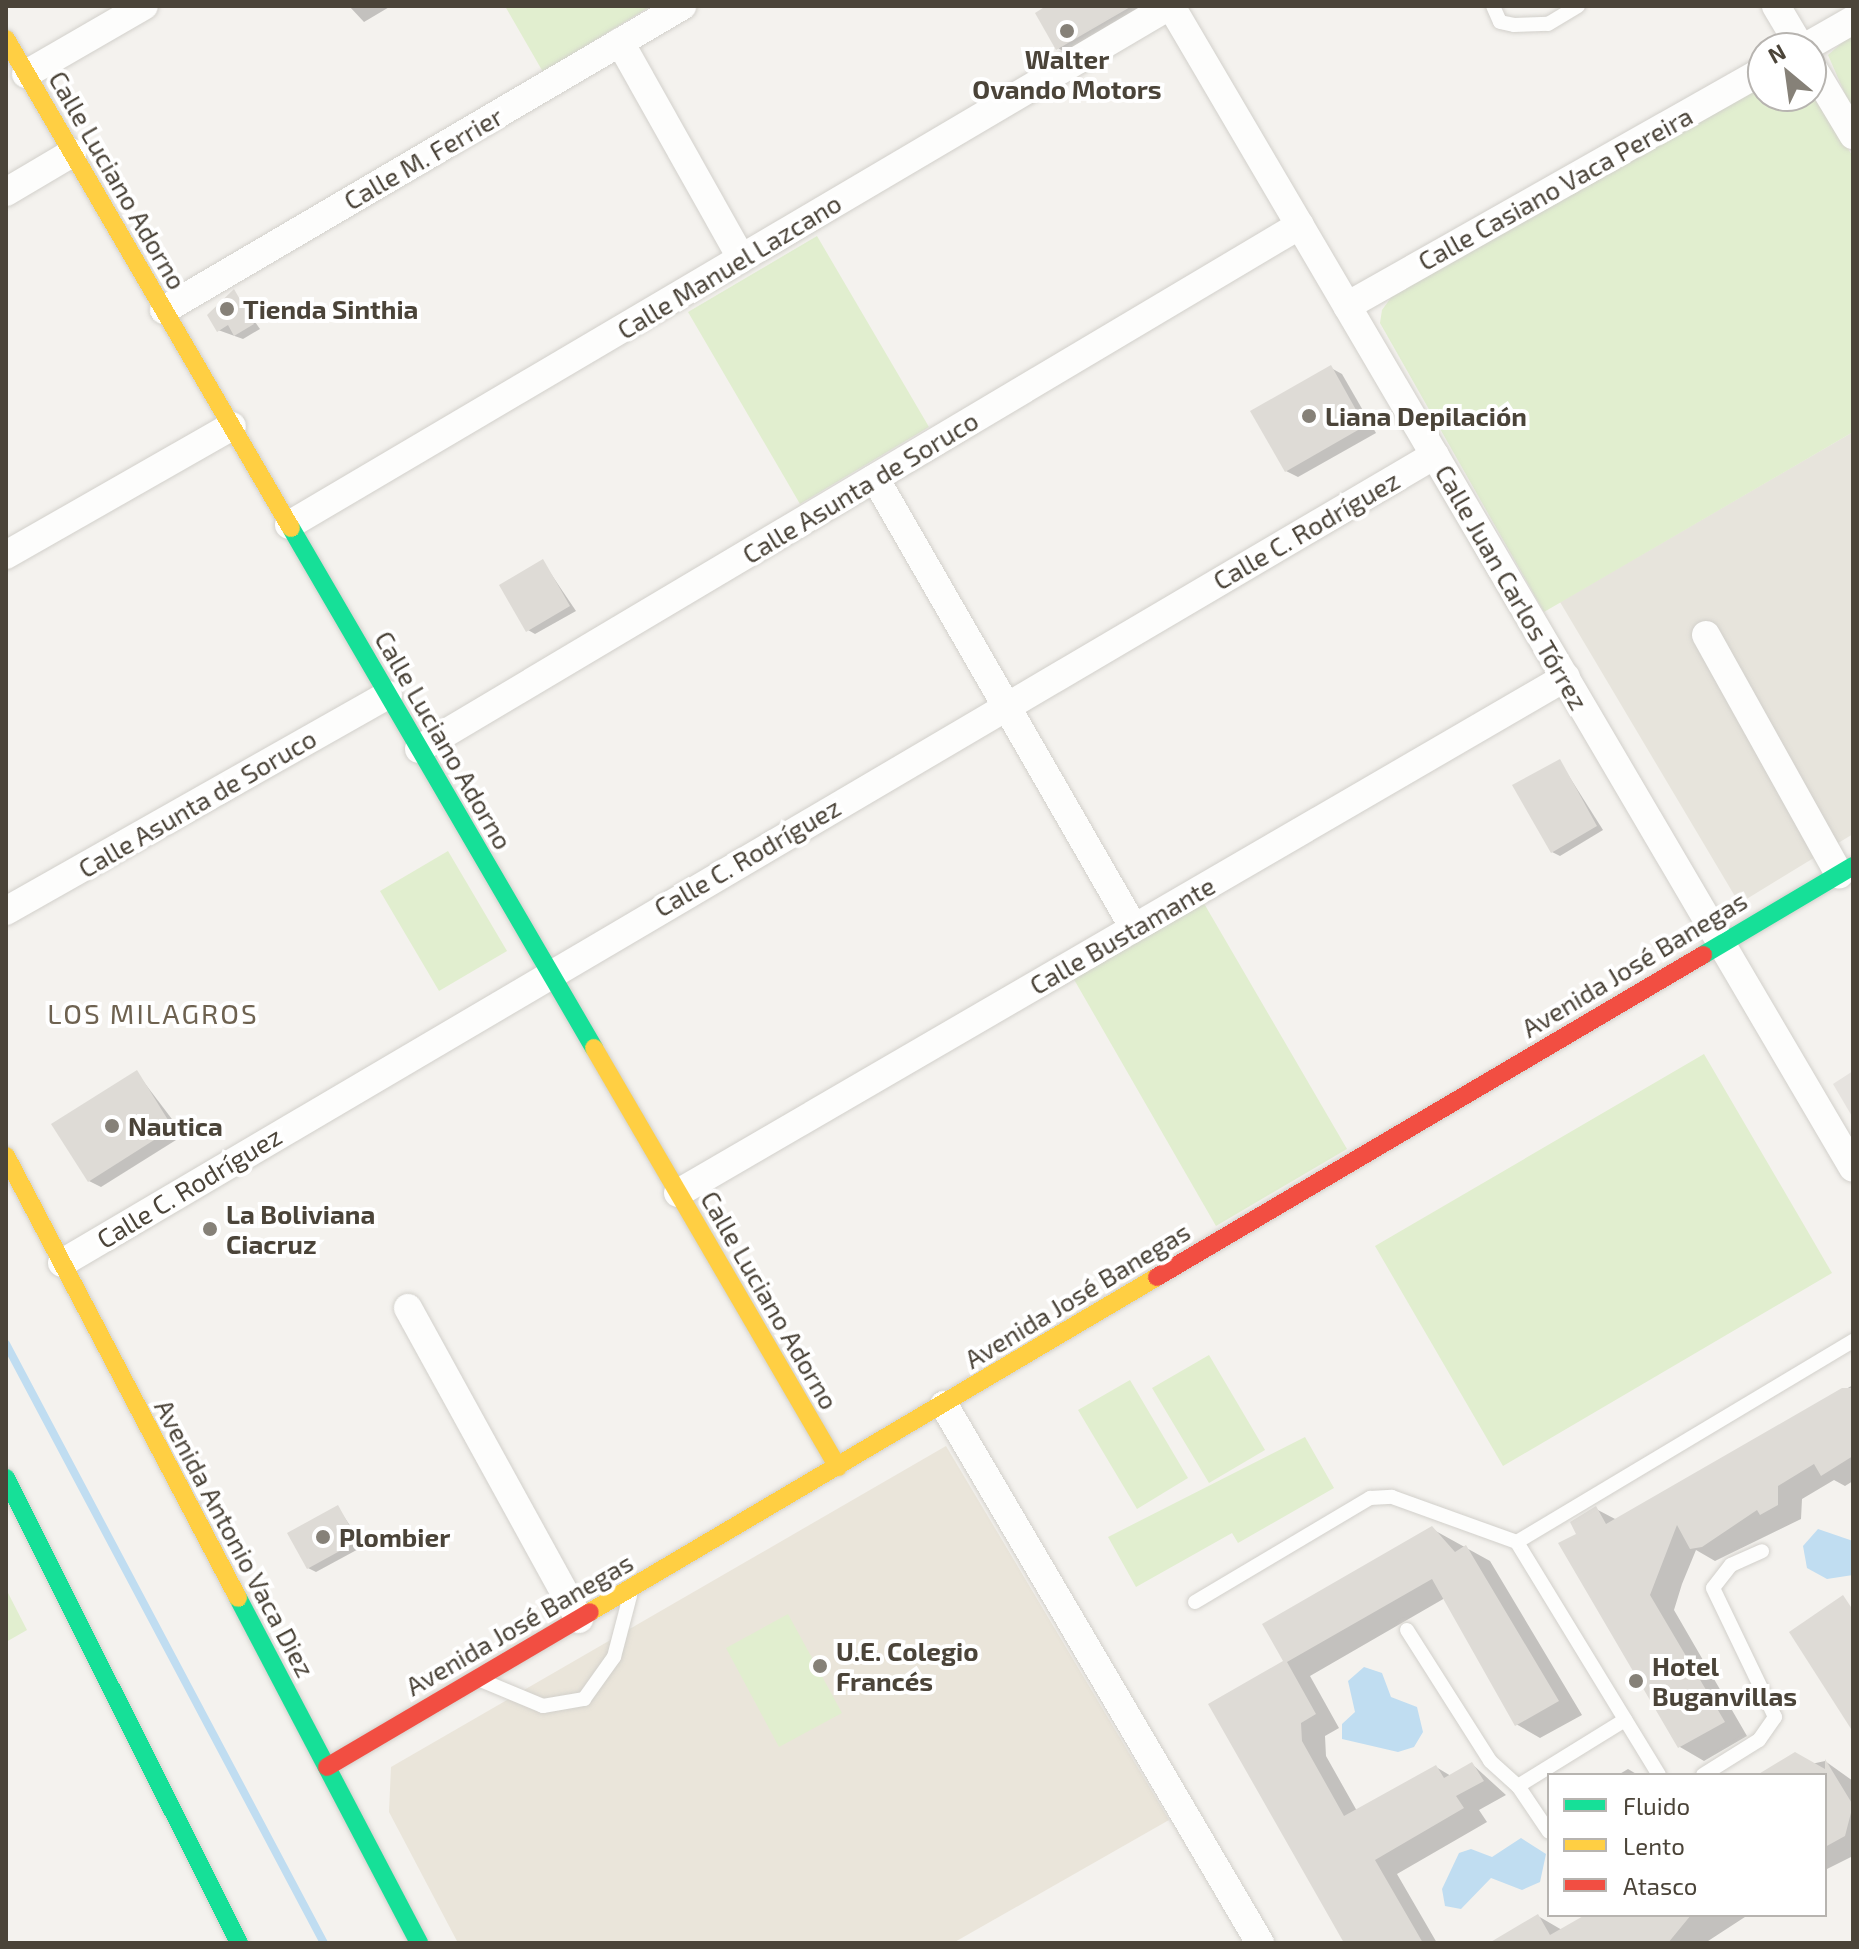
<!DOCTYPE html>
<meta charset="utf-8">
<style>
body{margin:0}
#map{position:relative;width:1859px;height:1949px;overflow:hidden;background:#f4f2ee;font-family:"Exo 2",sans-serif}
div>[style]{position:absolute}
.residential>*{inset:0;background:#e7e4dc}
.education>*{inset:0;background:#eae5da}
.green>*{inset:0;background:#e1eecf}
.parking>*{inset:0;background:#e6e3df}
.water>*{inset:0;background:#c0ddf1}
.shadow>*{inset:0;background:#0003}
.stream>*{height:8px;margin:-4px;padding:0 4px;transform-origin:4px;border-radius:4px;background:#c0ddf1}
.building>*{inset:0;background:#dedbd6}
.roads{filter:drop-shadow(0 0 2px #d2d0cb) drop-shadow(0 0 2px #d2d0cb)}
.lane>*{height:14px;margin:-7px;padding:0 7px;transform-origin:7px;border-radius:7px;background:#fdfdfc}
.street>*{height:28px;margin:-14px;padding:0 14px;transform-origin:14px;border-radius:14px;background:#fdfdfc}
.fast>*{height:18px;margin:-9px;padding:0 9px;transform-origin:9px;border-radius:9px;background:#16e098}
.slow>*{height:18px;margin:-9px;padding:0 9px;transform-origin:9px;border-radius:9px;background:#ffcf43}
.jam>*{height:18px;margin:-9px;padding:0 9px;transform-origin:9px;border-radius:9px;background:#f24e42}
.dots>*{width:22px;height:22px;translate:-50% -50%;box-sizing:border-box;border:4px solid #fff;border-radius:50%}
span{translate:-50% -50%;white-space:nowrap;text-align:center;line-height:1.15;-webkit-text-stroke:8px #fff;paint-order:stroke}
.poi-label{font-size:26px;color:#4b4439;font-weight:700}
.left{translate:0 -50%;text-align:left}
.street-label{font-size:26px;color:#4b4439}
.neighbourhood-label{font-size:28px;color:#6e6250;letter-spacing:2px}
.frame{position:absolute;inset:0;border:8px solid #4b4439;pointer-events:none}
.legend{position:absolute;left:1547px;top:1773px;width:280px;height:144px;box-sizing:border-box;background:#fff;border:2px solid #b7b4b0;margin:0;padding:10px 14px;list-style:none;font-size:24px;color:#4b4439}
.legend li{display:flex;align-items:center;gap:16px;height:40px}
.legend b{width:40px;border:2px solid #b7b4b0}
.north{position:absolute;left:1747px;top:32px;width:80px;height:80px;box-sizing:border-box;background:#fff;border:2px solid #b7b4b0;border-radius:50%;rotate:331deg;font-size:22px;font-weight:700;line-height:32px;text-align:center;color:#4b4439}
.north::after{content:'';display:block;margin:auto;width:28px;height:36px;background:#868178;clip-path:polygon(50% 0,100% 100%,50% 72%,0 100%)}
</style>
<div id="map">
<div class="residential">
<i style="clip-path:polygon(1853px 432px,1853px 834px,1745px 900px,1736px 898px,1560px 602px)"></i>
</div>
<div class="education">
<i style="clip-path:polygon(946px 1446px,1169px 1820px,953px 1943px,458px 1943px,389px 1812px,391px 1767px)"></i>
</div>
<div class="green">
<i style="clip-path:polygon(505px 6px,651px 6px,543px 72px)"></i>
<i style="clip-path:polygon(1853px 33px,1853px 112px,1828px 55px)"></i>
<i style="clip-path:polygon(1763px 79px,1763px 96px,1811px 96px,1811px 86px,1853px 157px,1853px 432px,1544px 612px,1380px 323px,1382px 310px,1395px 292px)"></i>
<i style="clip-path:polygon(817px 236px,929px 427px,800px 504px,688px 312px)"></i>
<i style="clip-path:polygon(448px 851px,507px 951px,439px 991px,380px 891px)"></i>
<i style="clip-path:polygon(1202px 900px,1347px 1149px,1216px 1226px,1072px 976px)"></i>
<i style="clip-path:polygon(1704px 1054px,1832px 1273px,1503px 1466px,1375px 1246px)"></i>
<i style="clip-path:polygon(1209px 1355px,1265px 1450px,1209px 1483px,1152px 1388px)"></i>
<i style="clip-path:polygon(1130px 1380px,1188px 1478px,1137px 1509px,1078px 1410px)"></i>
<i style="clip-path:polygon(1305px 1437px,1334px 1488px,1238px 1543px,1232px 1533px,1136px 1587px,1108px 1537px)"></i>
<i style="clip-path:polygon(6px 1589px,27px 1630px,6px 1642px)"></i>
<i style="clip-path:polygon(788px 1614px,842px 1713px,779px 1747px,726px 1648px)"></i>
</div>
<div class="parking">
<i style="clip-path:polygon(1853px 1071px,1853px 1118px,1833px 1084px)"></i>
</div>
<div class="water">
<i style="clip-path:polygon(1818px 1529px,1853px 1541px,1853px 1575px,1827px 1579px,1807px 1568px,1803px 1546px)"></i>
<i style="clip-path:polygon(1364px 1667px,1382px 1673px,1391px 1697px,1417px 1707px,1423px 1732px,1414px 1747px,1398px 1752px,1342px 1739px,1342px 1724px,1355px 1712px,1348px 1681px)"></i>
<i style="clip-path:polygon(1521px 1838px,1546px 1854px,1540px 1882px,1522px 1890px,1491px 1878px,1461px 1909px,1445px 1906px,1442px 1889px,1459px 1853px,1471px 1849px,1492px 1857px)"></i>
</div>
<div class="shadow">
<i style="clip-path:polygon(349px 6px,391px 6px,364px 22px)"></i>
<i style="clip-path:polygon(1050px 6px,1154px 6px,1069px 55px,1058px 48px)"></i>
<i style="clip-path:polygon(234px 292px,260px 329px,243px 339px,218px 330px,209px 315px)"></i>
<i style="clip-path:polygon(1331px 368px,1342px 374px,1376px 433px,1298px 477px,1286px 471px)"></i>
<i style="clip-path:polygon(543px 562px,576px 611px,535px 634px,528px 630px)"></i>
<i style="clip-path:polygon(1560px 762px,1603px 830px,1560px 856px,1552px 852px)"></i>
<i style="clip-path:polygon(137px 1073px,184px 1135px,101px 1187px,89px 1181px)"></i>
<i style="clip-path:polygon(1853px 1385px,1853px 1481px,1845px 1486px,1834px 1480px,1802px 1499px,1801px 1519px,1715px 1561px,1696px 1550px,1682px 1584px,1674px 1610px,1747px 1736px,1704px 1761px,1680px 1747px,1579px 1534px,1596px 1509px,1617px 1520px)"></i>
<i style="clip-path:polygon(338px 1508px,364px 1546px,316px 1572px,308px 1568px)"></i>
<i style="clip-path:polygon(1432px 1529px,1490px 1561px,1582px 1715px,1540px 1738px,1516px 1724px,1445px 1598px,1310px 1676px,1339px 1728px,1325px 1736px,1326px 1756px,1357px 1811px,1436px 1767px,1451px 1776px,1472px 1764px,1506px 1795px,1479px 1810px,1487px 1822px,1397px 1874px,1437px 1943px,1347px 1943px,1211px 1705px,1285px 1662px)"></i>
<i style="clip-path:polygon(1825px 1761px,1853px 1781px,1853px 1856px,1825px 1870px,1825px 1775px,1761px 1775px)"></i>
<i style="clip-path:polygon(1628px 1769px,1638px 1775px,1618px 1775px)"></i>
<i style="clip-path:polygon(1589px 1915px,1748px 1915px,1705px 1943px,1503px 1943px,1538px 1916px,1562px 1930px)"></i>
</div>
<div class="stream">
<i style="left:6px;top:1344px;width:678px;rotate:62.04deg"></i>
</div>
<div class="building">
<i style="clip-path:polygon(1046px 6px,1132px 6px,1056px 50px,1035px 13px)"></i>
<i style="clip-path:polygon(234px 289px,254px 324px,234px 336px,228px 325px,217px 332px,207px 315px)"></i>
<i style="clip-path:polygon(1331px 365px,1365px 426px,1285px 472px,1250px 411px)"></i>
<i style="clip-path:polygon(543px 559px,570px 606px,526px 632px,499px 585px)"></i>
<i style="clip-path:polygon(1560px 759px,1597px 826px,1551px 853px,1512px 785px)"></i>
<i style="clip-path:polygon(137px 1070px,173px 1128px,88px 1182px,51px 1124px)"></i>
<i style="clip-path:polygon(1842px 1388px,1853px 1388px,1853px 1456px,1821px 1476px,1814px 1464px,1778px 1486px,1778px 1505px,1760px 1515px,1757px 1510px,1702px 1547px,1690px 1549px,1677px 1525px,1650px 1595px,1725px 1722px,1678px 1748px,1558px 1543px,1576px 1534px,1570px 1522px,1596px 1506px,1606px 1524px)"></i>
<i style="clip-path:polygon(338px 1505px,358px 1541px,307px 1569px,287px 1533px)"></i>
<i style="clip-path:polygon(1432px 1526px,1455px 1552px,1466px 1545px,1559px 1701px,1515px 1726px,1432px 1579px,1287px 1662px,1316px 1714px,1301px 1723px,1302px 1741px,1344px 1816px,1436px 1765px,1444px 1778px,1472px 1762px,1484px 1781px,1456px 1796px,1464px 1808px,1375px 1860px,1423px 1943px,1344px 1943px,1208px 1704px,1283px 1661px,1262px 1624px)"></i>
<i style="clip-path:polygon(1843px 1595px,1853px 1610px,1853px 1732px,1789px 1632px)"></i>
<i style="clip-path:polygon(1795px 1752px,1825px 1769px,1825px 1759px,1853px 1805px,1845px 1836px,1825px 1847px,1825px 1775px,1757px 1775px)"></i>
<i style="clip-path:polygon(1538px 1914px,1550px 1935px,1585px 1915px,1691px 1915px,1668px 1943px,1489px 1943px)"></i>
</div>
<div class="roads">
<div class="lane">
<i style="left:1493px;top:6px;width:17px;rotate:66deg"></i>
<i style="left:1500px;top:22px;width:14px;rotate:12deg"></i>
<i style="left:1514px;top:25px;width:34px;rotate:-2deg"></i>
<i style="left:1548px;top:24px;width:35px;rotate:-31deg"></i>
<i style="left:1195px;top:1602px;width:204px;rotate:-30.7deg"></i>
<i style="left:1370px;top:1498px;width:22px;rotate:-3deg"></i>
<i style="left:1392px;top:1497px;width:133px;rotate:19.8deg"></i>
<i style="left:1407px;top:1630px;width:155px;rotate:57.6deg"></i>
<i style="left:1490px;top:1761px;width:38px;rotate:42deg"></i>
<i style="left:1518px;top:1786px;width:126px;rotate:-31.7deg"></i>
<i style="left:483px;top:1681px;width:65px;rotate:22.6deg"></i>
<i style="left:543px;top:1706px;width:42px;rotate:-9.7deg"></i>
<i style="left:584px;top:1699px;width:52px;rotate:-54.5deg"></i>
<i style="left:614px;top:1657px;width:63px;rotate:-75.3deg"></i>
<i style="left:1659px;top:1775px;width:273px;rotate:-121.4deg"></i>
<i style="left:1517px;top:1542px;width:392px;rotate:-30.9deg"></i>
<i style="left:1703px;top:1775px;width:66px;rotate:-32deg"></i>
<i style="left:1759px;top:1740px;width:28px;rotate:-55deg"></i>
<i style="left:1775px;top:1717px;width:143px;rotate:-115.7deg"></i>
<i style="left:1713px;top:1588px;width:29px;rotate:-52deg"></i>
<i style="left:1731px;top:1565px;width:34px;rotate:-24deg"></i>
<i style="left:1518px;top:1786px;width:55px;rotate:56deg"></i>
</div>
<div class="street">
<i style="left:1171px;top:6px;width:1347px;rotate:59.59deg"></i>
<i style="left:1776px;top:6px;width:49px;rotate:59.2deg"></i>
<i style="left:620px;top:42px;width:248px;rotate:60.7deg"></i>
<i style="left:1804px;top:48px;width:56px;rotate:-29.7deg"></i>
<i style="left:1811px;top:65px;width:82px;rotate:59deg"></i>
<i style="left:26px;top:74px;width:136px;rotate:-30deg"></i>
<i style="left:6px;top:192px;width:77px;rotate:-30.6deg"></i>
<i style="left:1347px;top:306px;width:478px;rotate:-29.5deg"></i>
<i style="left:164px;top:310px;width:601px;rotate:-30.41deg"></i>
<i style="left:875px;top:478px;width:519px;rotate:60.08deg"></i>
<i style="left:289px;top:525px;width:1022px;rotate:-30.53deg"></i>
<i style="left:6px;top:555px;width:260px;rotate:-29.7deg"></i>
<i style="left:1706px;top:635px;width:274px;rotate:60.9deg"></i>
<i style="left:419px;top:749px;width:1025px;rotate:-30.74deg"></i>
<i style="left:6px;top:911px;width:439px;rotate:-29.5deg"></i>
<i style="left:678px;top:1193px;width:1027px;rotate:-30.16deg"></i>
<i style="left:62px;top:1263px;width:1593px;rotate:-30.48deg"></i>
<i style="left:408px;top:1308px;width:355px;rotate:61.2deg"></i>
<i style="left:944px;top:1405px;width:624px;rotate:59.57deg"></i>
</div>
<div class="fast">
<i style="left:291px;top:528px;width:602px;rotate:59.77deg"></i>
<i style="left:1703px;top:955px;width:174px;rotate:-30.7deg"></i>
<i style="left:6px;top:1478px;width:520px;rotate:63.39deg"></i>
<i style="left:238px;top:1598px;width:390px;rotate:62.3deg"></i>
</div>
<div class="slow">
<i style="left:6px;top:39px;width:566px;rotate:59.77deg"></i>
<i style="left:594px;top:1048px;width:485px;rotate:59.8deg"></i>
<i style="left:6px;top:1156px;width:499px;rotate:62.3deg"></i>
<i style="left:590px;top:1612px;width:659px;rotate:-30.58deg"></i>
</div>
<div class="jam">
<i style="left:1157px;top:1277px;width:634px;rotate:-30.53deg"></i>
<i style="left:327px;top:1767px;width:305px;rotate:-30.5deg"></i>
</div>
</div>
<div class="dots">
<i style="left:1067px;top:31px;background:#868178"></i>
<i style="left:227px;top:309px;background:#868178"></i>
<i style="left:1309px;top:416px;background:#868178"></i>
<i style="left:112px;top:1126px;background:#868178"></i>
<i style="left:210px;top:1229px;background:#868178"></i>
<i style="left:323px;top:1537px;background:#868178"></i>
<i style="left:820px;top:1666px;background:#868178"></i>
<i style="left:1636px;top:1681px;background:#868178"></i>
</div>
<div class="poi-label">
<span style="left:1067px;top:74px">Walter<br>Ovando Motors</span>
<span class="left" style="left:243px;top:309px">Tienda Sinthia</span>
<span class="left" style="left:1325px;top:416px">Liana Depilación</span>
<span class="left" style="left:128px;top:1126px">Nautica</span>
<span class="left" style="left:226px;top:1229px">La Boliviana<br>Ciacruz</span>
<span class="left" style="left:339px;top:1537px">Plombier</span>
<span class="left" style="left:836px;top:1666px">U.E. Colegio<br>Francés</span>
<span class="left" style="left:1652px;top:1681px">Hotel<br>Buganvillas</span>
</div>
<div class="street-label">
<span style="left:423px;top:158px;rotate:-30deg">Calle M. Ferrier</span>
<span style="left:118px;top:180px;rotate:60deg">Calle Luciano Adorno</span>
<span style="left:1555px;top:188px;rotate:-29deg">Calle Casiano Vaca Pereira</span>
<span style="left:729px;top:266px;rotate:-31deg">Calle Manuel Lazcano</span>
<span style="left:860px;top:487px;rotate:-31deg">Calle Asunta de Soruco</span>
<span style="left:1306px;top:530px;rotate:-30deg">Calle C. Rodríguez</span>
<span style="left:1512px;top:587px;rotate:60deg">Calle Juan Carlos Tórrez</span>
<span style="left:444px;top:740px;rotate:60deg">Calle Luciano Adorno</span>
<span style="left:197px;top:803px;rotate:-30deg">Calle Asunta de Soruco</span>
<span style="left:747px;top:857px;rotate:-30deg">Calle C. Rodríguez</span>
<span style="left:1122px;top:935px;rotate:-30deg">Calle Bustamante</span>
<span style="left:1634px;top:964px;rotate:-31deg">Avenida José Banegas</span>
<span style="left:189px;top:1187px;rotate:-31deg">Calle C. Rodríguez</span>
<span style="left:1077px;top:1295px;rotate:-31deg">Avenida José Banegas</span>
<span style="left:770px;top:1300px;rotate:60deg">Calle Luciano Adorno</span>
<span style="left:235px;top:1538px;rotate:62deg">Avenida Antonio Vaca Diez</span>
<span style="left:519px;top:1624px;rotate:-30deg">Avenida José Banegas</span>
</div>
<div class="neighbourhood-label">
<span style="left:153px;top:1013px">LOS MILAGROS</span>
</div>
<div class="frame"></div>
<ul class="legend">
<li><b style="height:10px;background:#16e098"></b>Fluido</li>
<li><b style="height:10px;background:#ffcf43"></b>Lento</li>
<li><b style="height:10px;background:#f24e42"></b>Atasco</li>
</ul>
<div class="north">N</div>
</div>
